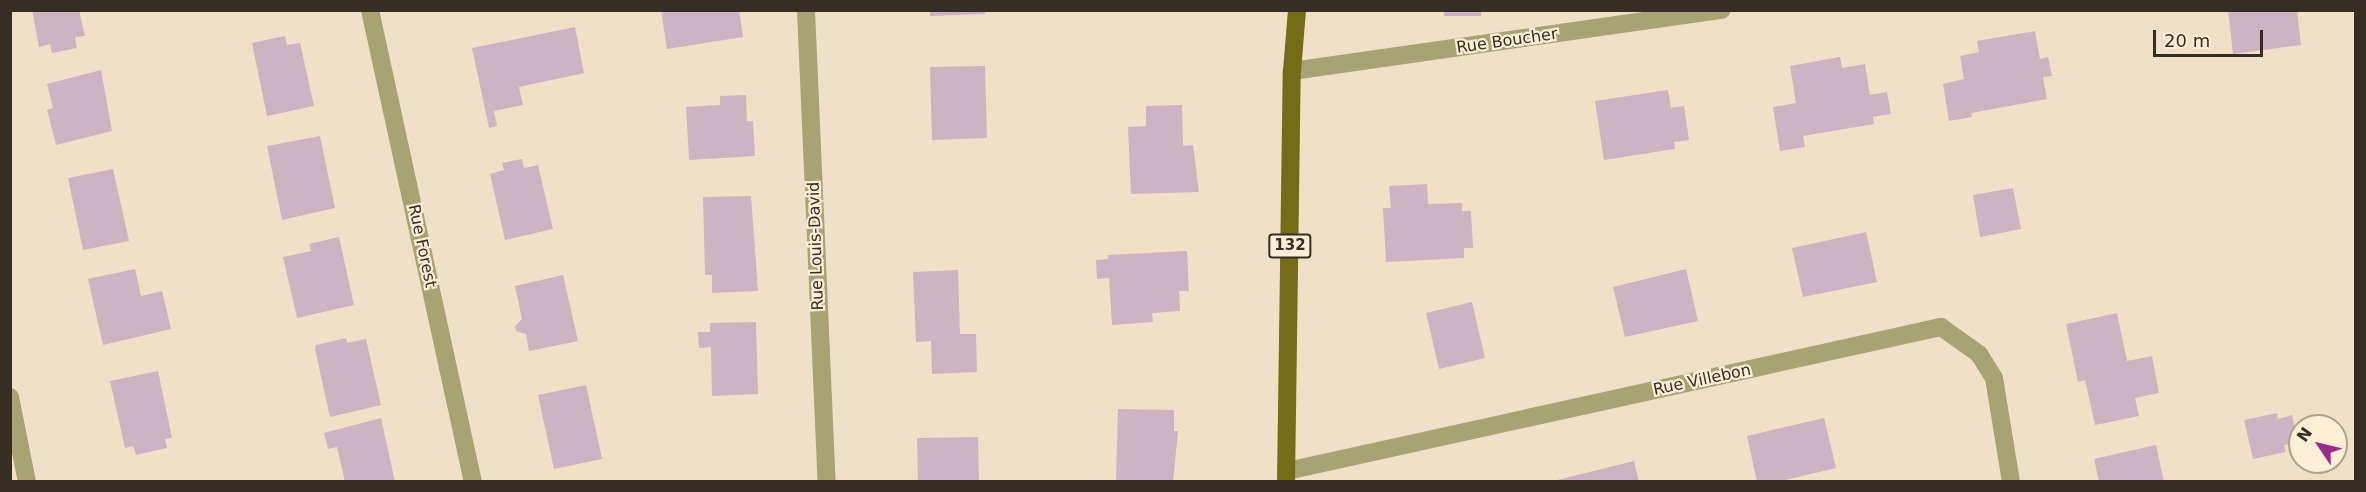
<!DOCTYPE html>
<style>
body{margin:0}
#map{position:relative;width:2366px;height:492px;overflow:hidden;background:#f1e0c8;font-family:"DejaVu Sans",sans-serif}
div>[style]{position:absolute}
.building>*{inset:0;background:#ceb3c2}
.street>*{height:18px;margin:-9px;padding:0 9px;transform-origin:9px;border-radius:9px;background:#a8a372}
.primary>*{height:18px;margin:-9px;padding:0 9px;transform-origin:9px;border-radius:9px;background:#756c17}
span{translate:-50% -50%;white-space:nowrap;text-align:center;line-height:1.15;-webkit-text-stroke:4.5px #feeed5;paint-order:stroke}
.shield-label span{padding:2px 4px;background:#feeed5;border:2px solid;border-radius:4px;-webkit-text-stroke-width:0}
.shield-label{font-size:15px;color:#342e24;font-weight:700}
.street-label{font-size:16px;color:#342e24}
.frame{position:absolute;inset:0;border:12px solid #342e24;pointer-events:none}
.north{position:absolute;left:2288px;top:414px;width:60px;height:60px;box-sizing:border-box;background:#feeed5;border:2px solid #ada18e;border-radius:50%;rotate:305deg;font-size:16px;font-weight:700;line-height:24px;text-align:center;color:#342e24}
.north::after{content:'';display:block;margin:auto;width:21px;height:27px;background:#982c8d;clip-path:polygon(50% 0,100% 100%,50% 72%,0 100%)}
.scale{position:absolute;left:2153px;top:30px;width:110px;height:27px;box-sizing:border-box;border:3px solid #342e24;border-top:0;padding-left:8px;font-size:18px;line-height:21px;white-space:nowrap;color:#342e24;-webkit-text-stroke:4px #feeed5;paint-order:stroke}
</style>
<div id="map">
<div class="building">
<i style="clip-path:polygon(32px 10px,79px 10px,85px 36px,75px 37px,77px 48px,52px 53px,50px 44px,39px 47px)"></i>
<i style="clip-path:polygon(661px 10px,739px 10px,743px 37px,667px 49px)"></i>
<i style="clip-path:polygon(930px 10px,985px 10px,985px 14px,930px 16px)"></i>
<i style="clip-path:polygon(1444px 10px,1481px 10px,1481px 16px,1444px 16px)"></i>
<i style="clip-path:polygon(2228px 10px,2297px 10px,2301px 45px,2233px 54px)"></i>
<i style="clip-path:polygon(575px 27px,584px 73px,519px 87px,523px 105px,494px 111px,497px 126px,489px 128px,472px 48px)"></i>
<i style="clip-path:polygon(2035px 31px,2040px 59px,2048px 57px,2052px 76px,2043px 77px,2047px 99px,1971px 113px,1972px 117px,1949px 121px,1943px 84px,1964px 79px,1960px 56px,1979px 52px,1977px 41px)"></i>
<i style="clip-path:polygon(285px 36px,287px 45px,300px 43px,314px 106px,267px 116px,252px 43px)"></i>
<i style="clip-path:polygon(1840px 57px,1842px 68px,1865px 64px,1870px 95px,1887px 92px,1891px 114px,1873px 117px,1874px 124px,1803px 136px,1805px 147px,1780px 151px,1773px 107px,1796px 103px,1790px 66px)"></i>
<i style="clip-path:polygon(985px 66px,987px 138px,932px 140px,930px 67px)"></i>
<i style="clip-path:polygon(101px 70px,112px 131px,56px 145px,47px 110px,53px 108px,47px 84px)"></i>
<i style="clip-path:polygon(1668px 90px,1671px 108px,1684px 106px,1689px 140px,1674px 142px,1675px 149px,1604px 160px,1595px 101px)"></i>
<i style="clip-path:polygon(746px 95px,747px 121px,753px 121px,755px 156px,689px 160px,686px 107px,720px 105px,720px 96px)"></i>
<i style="clip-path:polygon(1182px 105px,1183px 146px,1193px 145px,1199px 192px,1131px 194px,1128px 127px,1146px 126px,1146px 106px)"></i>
<i style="clip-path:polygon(320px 136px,335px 208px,282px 220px,267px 146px)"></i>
<i style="clip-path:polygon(522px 159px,524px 168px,538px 165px,553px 229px,505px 240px,490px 174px,504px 170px,502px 163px)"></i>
<i style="clip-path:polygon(113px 169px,129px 241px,83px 250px,68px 178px)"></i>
<i style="clip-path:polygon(1427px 184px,1428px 204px,1462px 203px,1462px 211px,1471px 211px,1473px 248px,1464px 248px,1464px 258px,1386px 262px,1383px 208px,1391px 208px,1389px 186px)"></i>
<i style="clip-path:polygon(2013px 188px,2021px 229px,1980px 237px,1973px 195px)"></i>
<i style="clip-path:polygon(751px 196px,758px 291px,712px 293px,712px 275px,705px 275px,703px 197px)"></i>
<i style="clip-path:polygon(1866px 232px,1877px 282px,1803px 297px,1792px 248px)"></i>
<i style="clip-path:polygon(339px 237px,354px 305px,297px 318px,283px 257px,311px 251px,309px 244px)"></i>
<i style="clip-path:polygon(1187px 251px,1189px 291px,1179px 291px,1180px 311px,1152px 313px,1153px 322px,1112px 325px,1109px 278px,1097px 279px,1096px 260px,1108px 259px,1108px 255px)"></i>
<i style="clip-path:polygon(135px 269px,141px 296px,162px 291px,171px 329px,103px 345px,88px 279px)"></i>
<i style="clip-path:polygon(1686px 269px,1698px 321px,1625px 337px,1613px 287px)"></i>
<i style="clip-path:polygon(958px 270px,960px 334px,976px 334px,977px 372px,932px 374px,931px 341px,916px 342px,913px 272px)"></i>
<i style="clip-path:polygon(563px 275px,578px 341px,529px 351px,526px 334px,516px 331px,515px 326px,522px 319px,515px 286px)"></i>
<i style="clip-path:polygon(1472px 302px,1485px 358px,1439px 369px,1426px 313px)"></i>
<i style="clip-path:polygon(2117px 313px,2127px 361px,2152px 356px,2159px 393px,2135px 398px,2139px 416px,2095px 425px,2085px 380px,2078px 382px,2066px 324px)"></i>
<i style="clip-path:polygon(756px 322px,758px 394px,712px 396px,711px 347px,699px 348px,698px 332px,710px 332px,710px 323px)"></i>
<i style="clip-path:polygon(346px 338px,347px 343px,366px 339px,381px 405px,330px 417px,315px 349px,316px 345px)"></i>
<i style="clip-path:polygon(158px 371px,172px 438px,165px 439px,167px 448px,136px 455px,133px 446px,125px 448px,110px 381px)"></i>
<i style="clip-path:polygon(586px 385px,602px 459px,554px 469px,538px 395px)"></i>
<i style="clip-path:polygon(1118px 409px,1174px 410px,1174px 431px,1178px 431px,1173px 482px,1116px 482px)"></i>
<i style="clip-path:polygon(2277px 413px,2278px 419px,2292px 415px,2298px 442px,2284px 445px,2286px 452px,2253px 459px,2244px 420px)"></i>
<i style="clip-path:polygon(381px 418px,395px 482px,345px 482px,337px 447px,328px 449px,324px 433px)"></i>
<i style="clip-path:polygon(1824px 418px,1836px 468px,1777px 482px,1757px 482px,1747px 436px)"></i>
<i style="clip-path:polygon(978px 437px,979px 482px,918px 482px,917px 438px)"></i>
<i style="clip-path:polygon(2156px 445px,2164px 482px,2099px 482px,2094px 459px)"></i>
<i style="clip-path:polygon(1634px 461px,1639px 482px,1553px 482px,1553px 481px)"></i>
</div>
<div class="street">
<i style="left:370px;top:10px;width:483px;rotate:77.7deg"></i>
<i style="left:806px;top:10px;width:472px;rotate:87.5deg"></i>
<i style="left:1292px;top:71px;width:434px;rotate:-8.1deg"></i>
<i style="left:10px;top:397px;width:87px;rotate:78.7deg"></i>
<i style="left:1287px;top:471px;width:670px;rotate:-12.42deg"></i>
<i style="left:1941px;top:327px;width:47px;rotate:35.4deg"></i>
<i style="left:1979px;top:354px;width:28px;rotate:58deg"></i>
<i style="left:1994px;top:378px;width:105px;rotate:80.7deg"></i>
</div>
<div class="primary">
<i style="left:1286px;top:482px;width:411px;rotate:-89.2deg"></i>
<i style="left:1292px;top:71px;width:61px;rotate:-85.3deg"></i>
</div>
<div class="shield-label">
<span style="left:1290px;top:246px">132</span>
</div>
<div class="street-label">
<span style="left:1507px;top:41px;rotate:-8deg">Rue Boucher</span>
<span style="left:422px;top:246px;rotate:78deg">Rue Forest</span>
<span style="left:816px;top:246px;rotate:-92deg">Rue Louis-David</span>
<span style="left:1702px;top:380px;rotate:-12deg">Rue Villebon</span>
</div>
<div class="frame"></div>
<div class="north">N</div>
<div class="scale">20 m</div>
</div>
